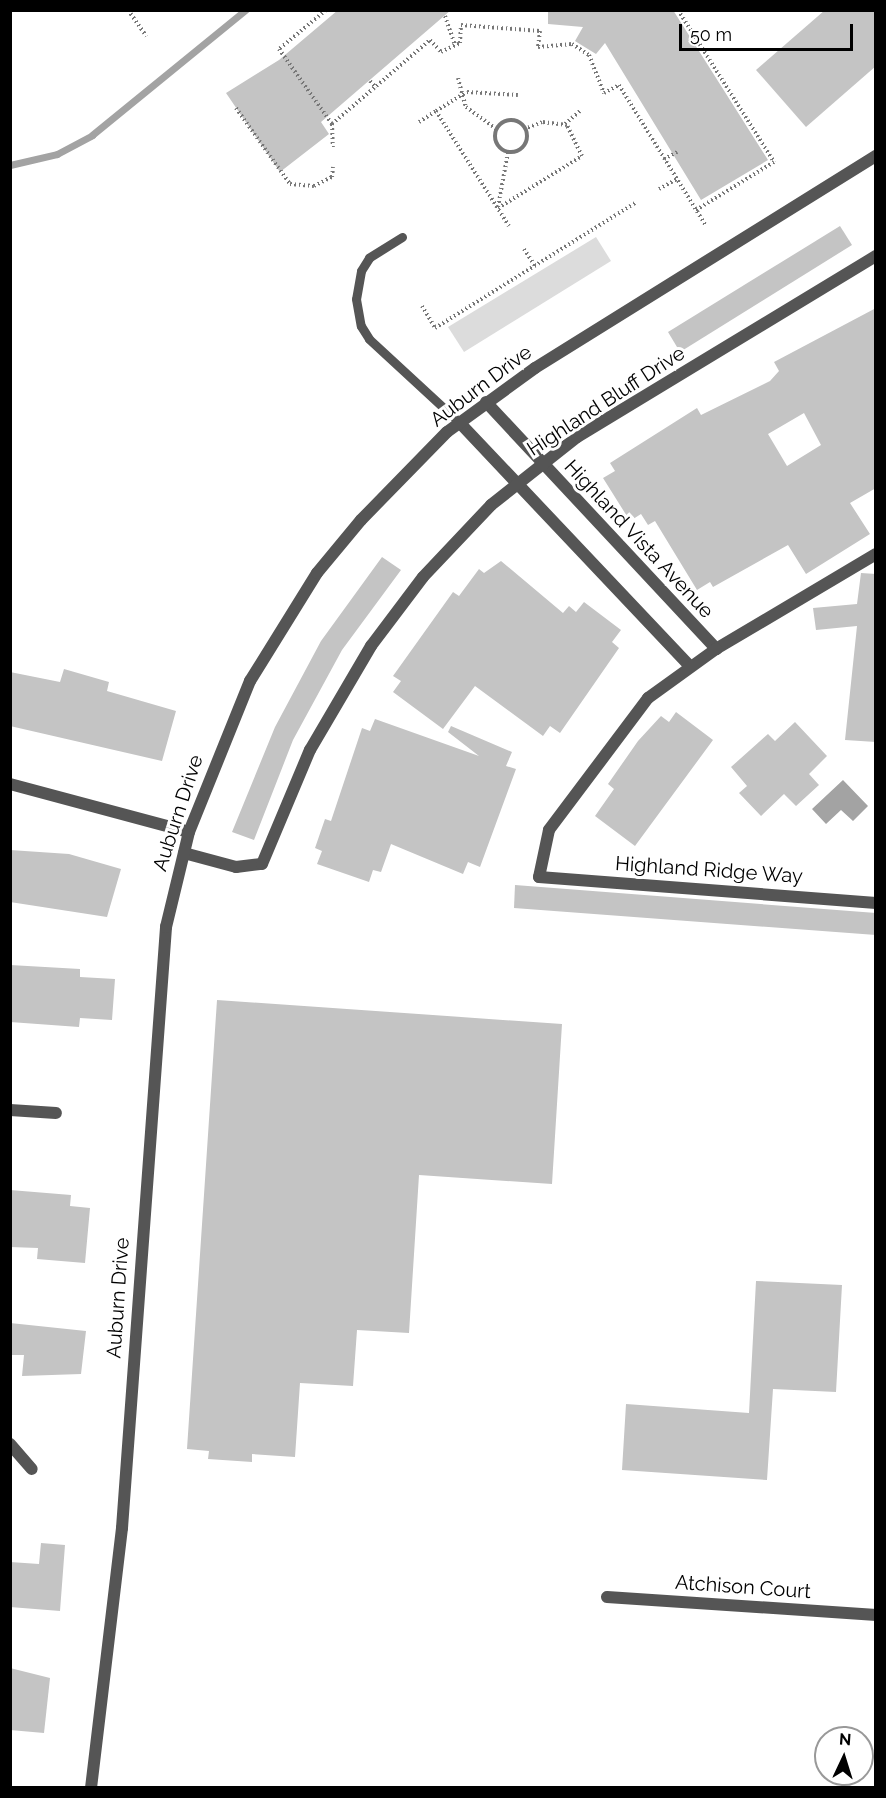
<!DOCTYPE html>
<style>
body{margin:0}
#map{position:relative;width:886px;height:1798px;overflow:hidden;background:#fff;font-family:Raleway,sans-serif}
div>[style]{position:absolute}
.green>*{inset:0;background:#dcdcdc}
.water>*{inset:0;background:#a3a3a3}
.stream>*{height:7px;margin:-3.5px;padding:0 3.5px;transform-origin:3.5px;border-radius:3.5px;background:#a3a3a3}
.building>*{inset:0;background:#c4c4c4}
.path>*{height:4px;margin-top:-2px;transform-origin:0;background:repeating-linear-gradient(90deg,#777 0 1.5px,transparent 0 4.5px)}
.path>.ring{margin:-2px;padding:0;box-sizing:content-box;background:none;border:4px solid #777;border-radius:50%}
.service>*{height:9px;margin:-4.5px;padding:0 4.5px;transform-origin:4.5px;border-radius:4.5px;background:#555}
.minor>*{height:12px;margin:-6px;padding:0 6px;transform-origin:6px;border-radius:6px;background:#555}
.tertiary>*{height:12px;margin:-6px;padding:0 6px;transform-origin:6px;border-radius:6px;background:#555}
span{translate:-50% -50%;white-space:nowrap;text-align:center;line-height:1.15;-webkit-text-stroke:6px #fff;paint-order:stroke}
.street-label{font-size:20px;color:#000}
.frame{position:absolute;inset:0;border:12px solid #000;pointer-events:none}
.north{position:absolute;left:814px;top:1726px;width:60px;height:60px;box-sizing:border-box;background:#fff;border:2px solid #999;border-radius:50%;rotate:4deg;font-size:16px;font-weight:700;line-height:24px;text-align:center;color:#000}
.north::after{content:'';display:block;margin:auto;width:21px;height:27px;background:#000;clip-path:polygon(50% 0,100% 100%,50% 72%,0 100%)}
.scale{position:absolute;left:679px;top:24px;width:174px;height:27px;box-sizing:border-box;border:3px solid #000;border-top:0;padding-left:8px;font-size:18px;line-height:21px;white-space:nowrap;color:#000;-webkit-text-stroke:4px #fff;paint-order:stroke}
</style>
<div id="map">
<div class="green">
<i style="clip-path:polygon(596px 237px,611px 261px,464px 352px,448px 327px)"></i>
</div>
<div class="water">
<i style="clip-path:polygon(843px 780px,868px 806px,853px 821px,841px 810px,826px 824px,812px 809px)"></i>
</div>
<div class="stream">
<i style="left:10px;top:165px;width:48px;rotate:-13.2deg"></i>
<i style="left:57px;top:154px;width:40px;rotate:-28deg"></i>
<i style="left:92px;top:135px;width:198px;rotate:-39.2deg"></i>
</div>
<div class="building">
<i style="clip-path:polygon(338px 10px,451px 10px,321px 122px,329px 134px,280px 172px,226px 93px,279px 60px)"></i>
<i style="clip-path:polygon(548px 10px,673px 10px,768px 160px,701px 200px,605px 43px,596px 54px,583px 46px,575px 41px,583px 27px,548px 24px)"></i>
<i style="clip-path:polygon(825px 10px,876px 10px,876px 66px,806px 127px,756px 70px)"></i>
<i style="clip-path:polygon(840px 226px,852px 245px,680px 352px,668px 332px)"></i>
<i style="clip-path:polygon(evenodd,876px 308px,876px 488px,850px 503px,870px 534px,806px 574px,788px 545px,713px 587px,710px 582px,697px 590px,655px 521px,648px 525px,641px 514px,630px 521px,603px 478px,615px 471px,610px 463px,697px 408px,701px 415px,770px 381px,779px 371px,774px 362px,876px 308px,804px 413px,821px 445px,787px 466px,768px 434px,804px 413px)"></i>
<i style="clip-path:polygon(382px 557px,401px 570px,342px 650px,293px 740px,254px 840px,232px 832px,275px 727px,321px 641px)"></i>
<i style="clip-path:polygon(501px 561px,563px 613px,569px 606px,576px 612px,584px 602px,621px 630px,612px 642px,619px 648px,560px 733px,550px 726px,543px 736px,475px 686px,443px 729px,393px 692px,401px 681px,393px 676px,453px 592px,459px 596px,479px 569px,484px 573px)"></i>
<i style="clip-path:polygon(861px 573px,876px 574px,876px 742px,845px 740px,857px 626px,816px 630px,813px 608px,857px 604px)"></i>
<i style="clip-path:polygon(64px 669px,109px 682px,107px 691px,176px 711px,162px 761px,10px 726px,10px 672px,60px 682px)"></i>
<i style="clip-path:polygon(676px 712px,713px 740px,635px 846px,595px 816px,614px 789px,608px 784px,638px 741px,661px 716px,669px 722px)"></i>
<i style="clip-path:polygon(375px 719px,479px 756px,448px 732px,451px 726px,512px 752px,506px 766px,516px 769px,480px 867px,468px 862px,463px 874px,391px 844px,381px 872px,373px 870px,369px 882px,317px 864px,322px 851px,315px 848px,325px 819px,331px 821px,362px 728px,370px 731px)"></i>
<i style="clip-path:polygon(795px 722px,827px 756px,809px 774px,819px 785px,796px 806px,784px 794px,761px 816px,739px 793px,747px 786px,731px 767px,768px 734px,775px 741px)"></i>
<i style="clip-path:polygon(10px 850px,69px 854px,121px 869px,107px 917px,10px 902px)"></i>
<i style="clip-path:polygon(515px 885px,876px 913px,876px 935px,514px 908px)"></i>
<i style="clip-path:polygon(10px 965px,80px 969px,80px 977px,115px 979px,112px 1020px,80px 1018px,79px 1027px,10px 1022px)"></i>
<i style="clip-path:polygon(217px 1000px,562px 1024px,552px 1184px,419px 1175px,409px 1333px,357px 1330px,353px 1386px,300px 1383px,295px 1457px,252px 1454px,252px 1462px,208px 1459px,209px 1451px,187px 1449px)"></i>
<i style="clip-path:polygon(10px 1190px,71px 1195px,70px 1206px,90px 1208px,85px 1263px,37px 1259px,38px 1248px,10px 1247px)"></i>
<i style="clip-path:polygon(756px 1281px,842px 1285px,836px 1392px,773px 1389px,767px 1480px,622px 1470px,626px 1404px,749px 1413px)"></i>
<i style="clip-path:polygon(10px 1323px,86px 1331px,81px 1374px,22px 1376px,24px 1355px,10px 1355px)"></i>
<i style="clip-path:polygon(41px 1543px,65px 1545px,60px 1611px,10px 1607px,10px 1562px,39px 1564px)"></i>
<i style="clip-path:polygon(10px 1668px,50px 1678px,44px 1733px,10px 1730px)"></i>
</div>
<div class="path">
<i style="left:128px;top:10px;width:32px;rotate:55deg"></i>
<i style="left:326px;top:10px;width:61px;rotate:140.3deg"></i>
<i style="left:279px;top:49px;width:92px;rotate:54.8deg"></i>
<i style="left:332px;top:124px;width:23px;rotate:88deg"></i>
<i style="left:678px;top:10px;width:180px;rotate:57.7deg"></i>
<i style="left:774px;top:162px;width:92px;rotate:148.4deg"></i>
<i style="left:445px;top:16px;width:31px;rotate:71deg"></i>
<i style="left:458px;top:78px;width:30px;rotate:75deg"></i>
<i style="left:466px;top:107px;width:37px;rotate:36deg"></i>
<i style="left:370px;top:81px;width:9px;rotate:49deg"></i>
<i style="left:236px;top:108px;width:93px;rotate:54.6deg"></i>
<i style="left:290px;top:184px;width:24px;rotate:5deg"></i>
<i style="left:314px;top:186px;width:20px;rotate:-27deg"></i>
<i style="left:332px;top:177px;width:10px;rotate:-84deg"></i>
<i style="left:436px;top:111px;width:36px;rotate:-32deg"></i>
<i style="left:467px;top:92px;width:51px;rotate:3.4deg"></i>
<i class="ring" style="left:495px;top:120px;width:28px;height:28px"></i>
<i style="left:419px;top:122px;width:20px;rotate:-33deg"></i>
<i style="left:436px;top:111px;width:136px;rotate:57.6deg"></i>
<i style="left:332px;top:124px;width:129px;rotate:-40.6deg"></i>
<i style="left:430px;top:40px;width:16px;rotate:47deg"></i>
<i style="left:441px;top:52px;width:21px;rotate:-25deg"></i>
<i style="left:460px;top:43px;width:18px;rotate:-87deg"></i>
<i style="left:461px;top:25px;width:79px;rotate:4.3deg"></i>
<i style="left:540px;top:31px;width:16px;rotate:97deg"></i>
<i style="left:538px;top:47px;width:34px;rotate:-5deg"></i>
<i style="left:572px;top:44px;width:20px;rotate:33deg"></i>
<i style="left:589px;top:55px;width:41px;rotate:68.5deg"></i>
<i style="left:604px;top:93px;width:17px;rotate:-28deg"></i>
<i style="left:619px;top:85px;width:166px;rotate:58.3deg"></i>
<i style="left:565px;top:124px;width:21px;rotate:-41deg"></i>
<i style="left:664px;top:159px;width:15px;rotate:-28deg"></i>
<i style="left:659px;top:189px;width:21px;rotate:-29deg"></i>
<i style="left:498px;top:207px;width:56px;rotate:-79.7deg"></i>
<i style="left:498px;top:208px;width:99px;rotate:-31.8deg"></i>
<i style="left:582px;top:156px;width:34px;rotate:-116deg"></i>
<i style="left:567px;top:125px;width:25px;rotate:-173deg"></i>
<i style="left:542px;top:122px;width:18px;rotate:158deg"></i>
<i style="left:524px;top:249px;width:20px;rotate:57deg"></i>
<i style="left:422px;top:306px;width:26px;rotate:59deg"></i>
<i style="left:435px;top:328px;width:238px;rotate:-32deg"></i>
</div>
<div class="service">
<i style="left:402px;top:237px;width:39px;rotate:148deg"></i>
<i style="left:369px;top:258px;width:15px;rotate:122deg"></i>
<i style="left:361px;top:271px;width:28px;rotate:100deg"></i>
<i style="left:356px;top:299px;width:27px;rotate:80deg"></i>
<i style="left:361px;top:326px;width:15px;rotate:58deg"></i>
<i style="left:369px;top:339px;width:122px;rotate:42.7deg"></i>
</div>
<div class="minor">
<i style="left:486px;top:402px;width:338px;rotate:47deg"></i>
<i style="left:459px;top:422px;width:336px;rotate:46.6deg"></i>
<i style="left:876px;top:554px;width:186px;rotate:149.3deg"></i>
<i style="left:716px;top:649px;width:84px;rotate:144.2deg"></i>
<i style="left:648px;top:698px;width:165px;rotate:126.9deg"></i>
<i style="left:549px;top:830px;width:48px;rotate:102deg"></i>
<i style="left:539px;top:877px;width:338px;rotate:4.4deg"></i>
<i style="left:10px;top:784px;width:185px;rotate:15deg"></i>
<i style="left:184px;top:853px;width:54px;rotate:15.1deg"></i>
<i style="left:236px;top:867px;width:26px;rotate:-7deg"></i>
<i style="left:262px;top:864px;width:124px;rotate:-67.2deg"></i>
<i style="left:310px;top:750px;width:121px;rotate:-59.6deg"></i>
<i style="left:371px;top:646px;width:86px;rotate:-53deg"></i>
<i style="left:423px;top:577px;width:99px;rotate:-46.6deg"></i>
<i style="left:491px;top:505px;width:110px;rotate:-38.3deg"></i>
<i style="left:577px;top:437px;width:350px;rotate:-31.2deg"></i>
<i style="left:10px;top:1110px;width:46px;rotate:3.7deg"></i>
<i style="left:10px;top:1444px;width:33px;rotate:49deg"></i>
<i style="left:607px;top:1597px;width:270px;rotate:3.8deg"></i>
</div>
<div class="tertiary">
<i style="left:91px;top:1788px;width:262px;rotate:-83.2deg"></i>
<i style="left:122px;top:1528px;width:603px;rotate:-85.81deg"></i>
<i style="left:166px;top:927px;width:98px;rotate:-76.4deg"></i>
<i style="left:189px;top:832px;width:163px;rotate:-68deg"></i>
<i style="left:250px;top:681px;width:127px;rotate:-58.2deg"></i>
<i style="left:317px;top:573px;width:69px;rotate:-50.3deg"></i>
<i style="left:361px;top:520px;width:123px;rotate:-45.7deg"></i>
<i style="left:447px;top:432px;width:109px;rotate:-36deg"></i>
<i style="left:535px;top:368px;width:402px;rotate:-31.9deg"></i>
</div>
<div class="street-label">
<span style="left:481px;top:386px;rotate:-37deg">Auburn Drive</span>
<span style="left:606px;top:401px;rotate:-33deg">Highland Bluff Drive</span>
<span style="left:639px;top:539px;rotate:47deg">Highland Vista Avenue</span>
<span style="left:178px;top:813px;rotate:-72deg">Auburn Drive</span>
<span style="left:709px;top:870px;rotate:4deg">Highland Ridge Way</span>
<span style="left:118px;top:1298px;rotate:-86deg">Auburn Drive</span>
<span style="left:743px;top:1587px;rotate:4deg">Atchison Court</span>
</div>
<div class="frame"></div>
<div class="north">N</div>
<div class="scale">50 m</div>
</div>
